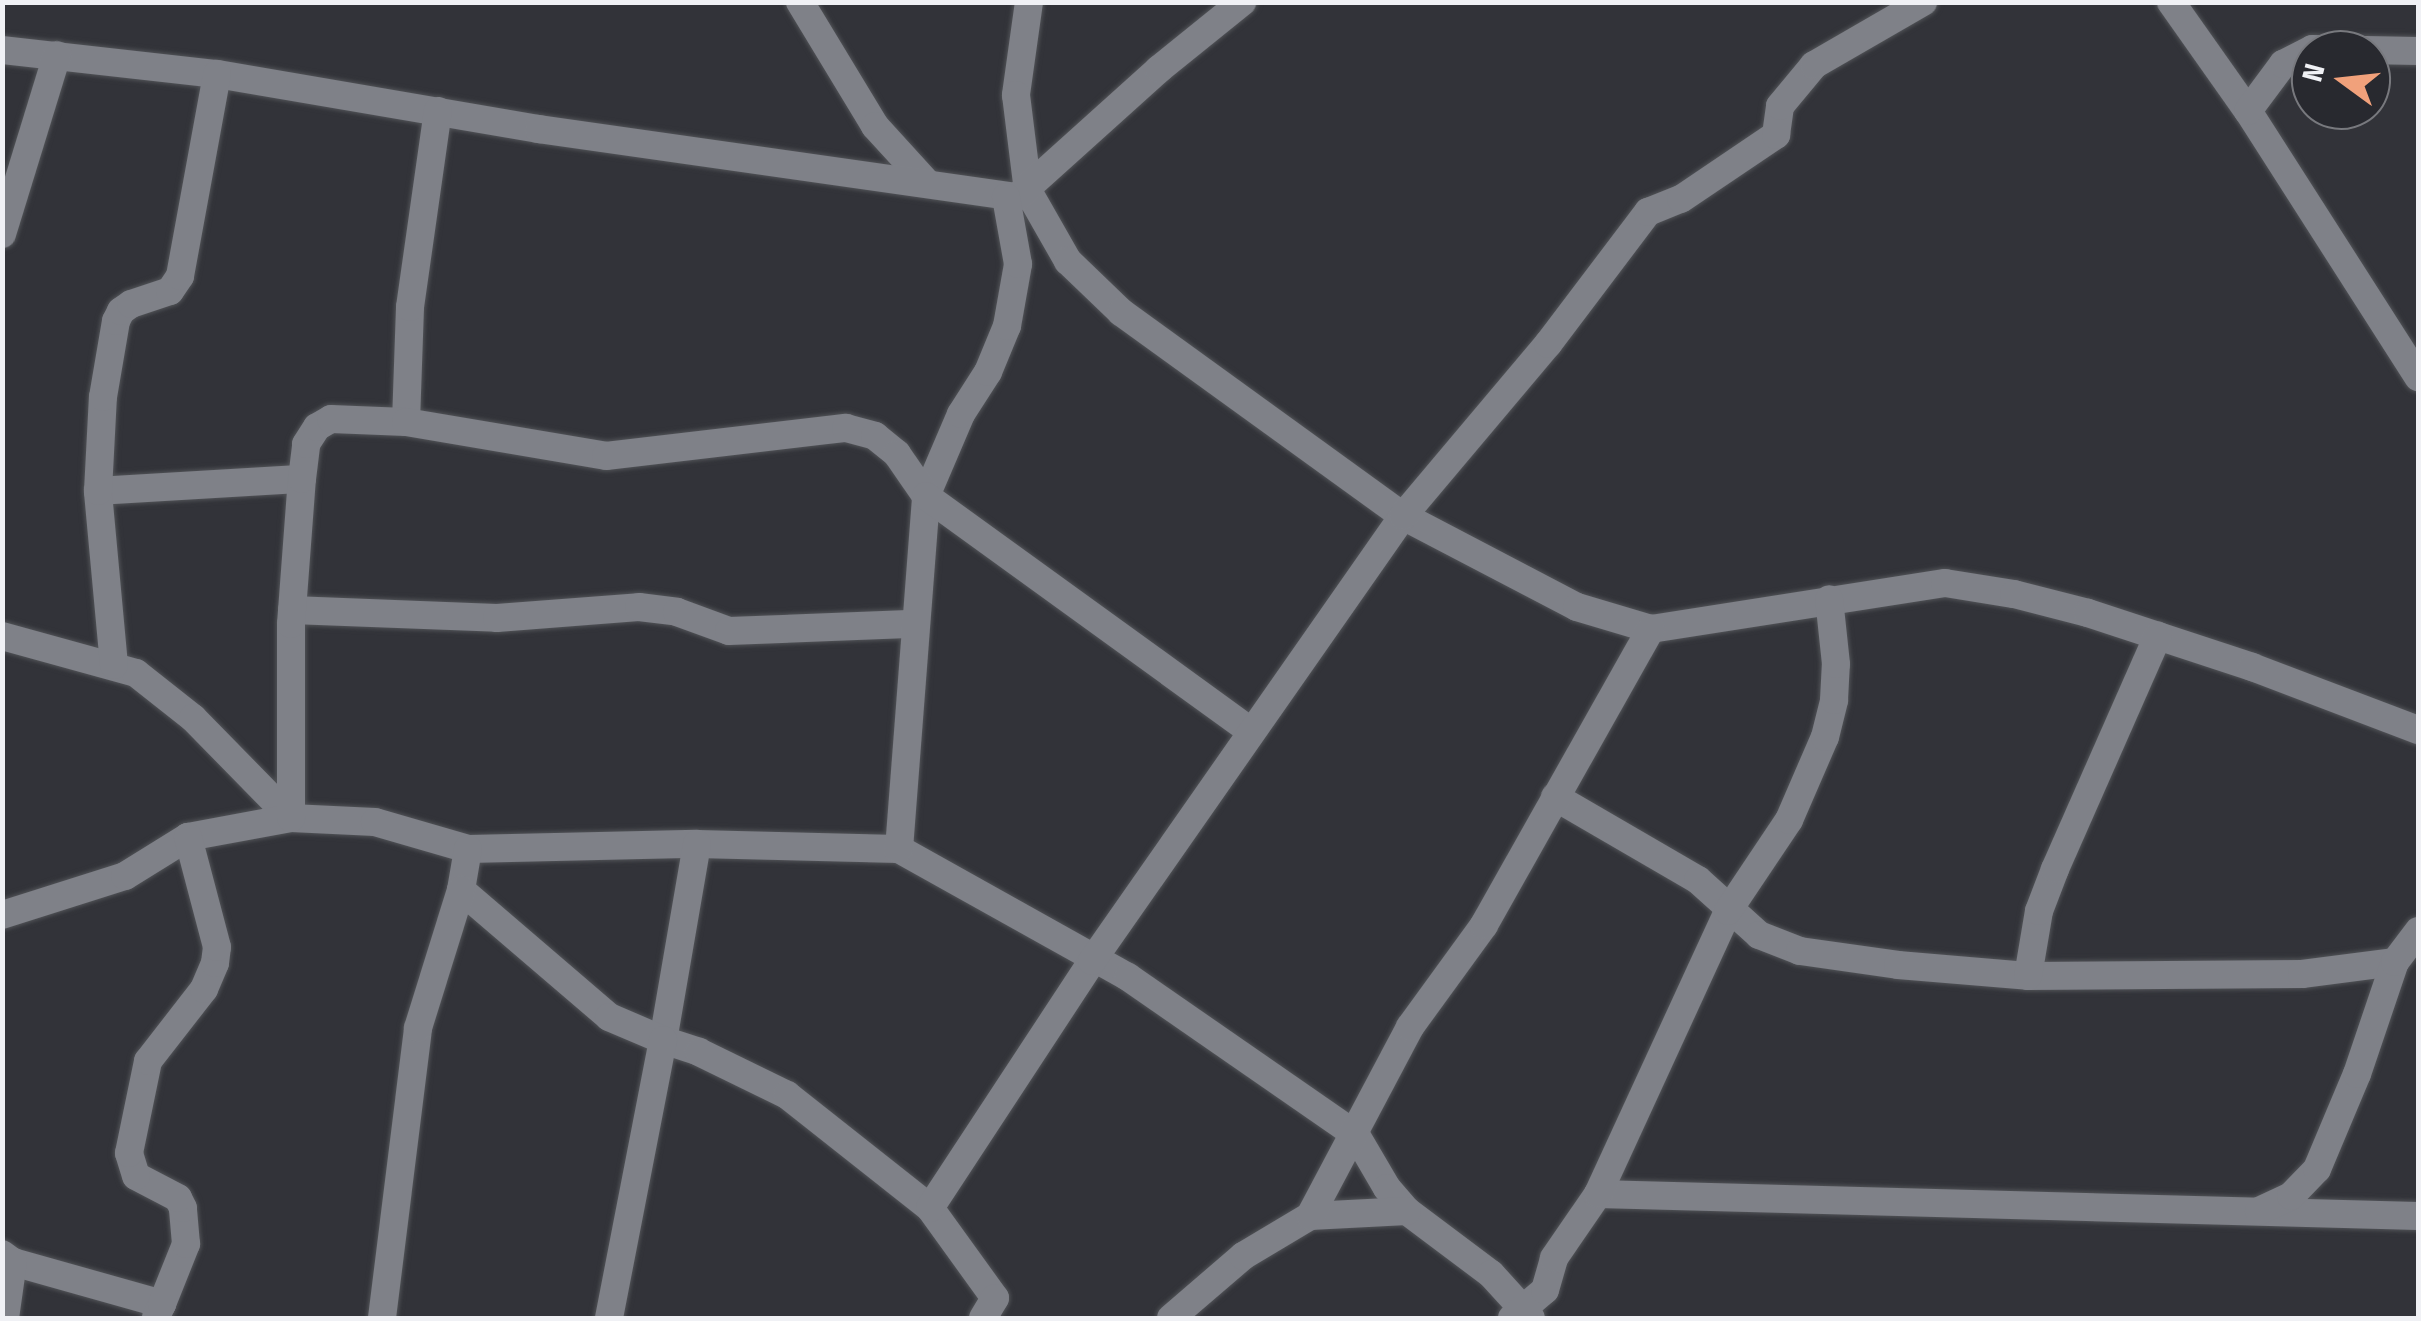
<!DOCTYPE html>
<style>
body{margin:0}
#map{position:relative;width:2421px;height:1321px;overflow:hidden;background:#323339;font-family:"Fira Sans Condensed",sans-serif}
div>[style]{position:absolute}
.roads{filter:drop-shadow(0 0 2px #515357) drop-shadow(0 0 2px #515357)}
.minor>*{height:28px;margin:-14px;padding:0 14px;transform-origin:14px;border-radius:14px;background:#7f8188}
span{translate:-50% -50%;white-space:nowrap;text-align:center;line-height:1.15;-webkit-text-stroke:9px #28292f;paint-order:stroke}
.frame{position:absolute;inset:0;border:5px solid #f0f1f5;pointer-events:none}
.north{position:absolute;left:2291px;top:30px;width:100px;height:100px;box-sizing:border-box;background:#28292f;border:2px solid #78797e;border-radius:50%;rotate:285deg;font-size:28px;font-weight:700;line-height:40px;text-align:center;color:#f0f1f5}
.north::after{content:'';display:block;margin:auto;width:35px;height:45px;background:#f1a17b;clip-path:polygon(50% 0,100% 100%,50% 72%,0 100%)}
</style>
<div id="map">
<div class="roads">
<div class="minor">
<i style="left:800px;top:2px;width:145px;rotate:58.8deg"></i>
<i style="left:875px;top:126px;width:77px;rotate:47.6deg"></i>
<i style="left:1029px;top:2px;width:94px;rotate:98deg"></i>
<i style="left:1016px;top:95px;width:97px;rotate:82.9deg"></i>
<i style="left:1028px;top:191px;width:81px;rotate:60.3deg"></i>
<i style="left:1068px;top:261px;width:74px;rotate:43.9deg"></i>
<i style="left:1121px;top:312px;width:348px;rotate:35.9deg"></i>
<i style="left:1403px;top:516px;width:196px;rotate:27.6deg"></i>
<i style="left:1577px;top:607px;width:77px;rotate:16.6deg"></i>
<i style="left:1651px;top:629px;width:298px;rotate:-8.9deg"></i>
<i style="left:1945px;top:583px;width:70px;rotate:9.1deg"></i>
<i style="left:2014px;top:594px;width:76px;rotate:14.4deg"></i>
<i style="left:2088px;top:613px;width:173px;rotate:18.2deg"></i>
<i style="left:2252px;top:667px;width:178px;rotate:20.8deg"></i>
<i style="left:2171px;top:2px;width:133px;rotate:54.8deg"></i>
<i style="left:2248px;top:111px;width:316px;rotate:57.4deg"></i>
<i style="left:2px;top:50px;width:216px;rotate:6.4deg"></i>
<i style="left:217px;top:74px;width:327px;rotate:9.7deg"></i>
<i style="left:539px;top:129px;width:483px;rotate:8.1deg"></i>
<i style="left:1017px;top:197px;width:191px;rotate:-42deg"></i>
<i style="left:1159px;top:69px;width:107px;rotate:-38.9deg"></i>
<i style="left:2248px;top:111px;width:59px;rotate:-53.3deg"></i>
<i style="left:2283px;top:64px;width:33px;rotate:-27deg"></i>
<i style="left:2312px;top:49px;width:106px;rotate:1.1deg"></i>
<i style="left:2px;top:234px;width:187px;rotate:-72.9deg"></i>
<i style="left:406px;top:422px;width:115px;rotate:-88deg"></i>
<i style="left:410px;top:307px;width:198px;rotate:-81.9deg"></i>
<i style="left:98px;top:491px;width:204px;rotate:-3.4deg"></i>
<i style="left:292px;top:610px;width:205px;rotate:2.2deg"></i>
<i style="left:497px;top:618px;width:142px;rotate:-4.4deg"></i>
<i style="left:639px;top:607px;width:38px;rotate:7deg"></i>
<i style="left:677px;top:612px;width:55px;rotate:20.1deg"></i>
<i style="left:729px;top:631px;width:186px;rotate:-2.2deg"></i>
<i style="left:2px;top:636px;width:139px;rotate:15.4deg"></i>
<i style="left:136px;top:673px;width:73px;rotate:38.3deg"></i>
<i style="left:193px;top:718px;width:140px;rotate:45.6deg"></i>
<i style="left:291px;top:818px;width:84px;rotate:2.7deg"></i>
<i style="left:375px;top:822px;width:97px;rotate:16.2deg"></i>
<i style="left:468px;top:849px;width:229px;rotate:-1.3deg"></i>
<i style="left:697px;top:844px;width:202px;rotate:1.4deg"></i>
<i style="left:899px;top:849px;width:262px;rotate:29.2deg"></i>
<i style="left:1128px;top:977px;width:277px;rotate:34.7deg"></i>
<i style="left:1356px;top:1135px;width:61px;rotate:59.7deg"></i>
<i style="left:1387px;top:1188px;width:30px;rotate:49deg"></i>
<i style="left:1407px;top:1211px;width:105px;rotate:36.9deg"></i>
<i style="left:1491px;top:1274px;width:59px;rotate:47.7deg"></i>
<i style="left:114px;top:665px;width:175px;rotate:-95.3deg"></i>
<i style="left:98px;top:491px;width:94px;rotate:-87deg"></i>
<i style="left:103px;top:397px;width:77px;rotate:-80.3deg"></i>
<i style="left:116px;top:321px;width:11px;rotate:-63deg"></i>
<i style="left:121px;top:311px;width:12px;rotate:-35deg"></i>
<i style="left:131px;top:304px;width:41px;rotate:-18.4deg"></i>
<i style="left:170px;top:291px;width:18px;rotate:-56deg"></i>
<i style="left:180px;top:276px;width:205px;rotate:-79.6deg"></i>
<i style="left:1555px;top:797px;width:165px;rotate:30.1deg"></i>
<i style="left:1698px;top:880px;width:82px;rotate:42deg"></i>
<i style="left:1759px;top:935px;width:44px;rotate:21.3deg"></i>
<i style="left:1800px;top:951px;width:99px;rotate:8.1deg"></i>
<i style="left:1898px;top:965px;width:130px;rotate:4.8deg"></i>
<i style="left:2028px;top:976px;width:274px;rotate:-0.4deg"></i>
<i style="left:2302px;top:974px;width:94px;rotate:-7.4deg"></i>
<i style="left:697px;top:844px;width:199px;rotate:99.8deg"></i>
<i style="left:663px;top:1040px;width:38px;rotate:18deg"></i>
<i style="left:699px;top:1052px;width:98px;rotate:26deg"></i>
<i style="left:787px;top:1095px;width:182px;rotate:38.3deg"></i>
<i style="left:930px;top:1208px;width:111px;rotate:54.2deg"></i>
<i style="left:995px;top:1298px;width:23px;rotate:121deg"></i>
<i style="left:468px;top:849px;width:42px;rotate:99.7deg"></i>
<i style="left:461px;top:890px;width:195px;rotate:40.6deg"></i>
<i style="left:609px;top:1017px;width:59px;rotate:23.1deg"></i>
<i style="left:663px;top:1040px;width:283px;rotate:101deg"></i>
<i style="left:899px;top:849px;width:354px;rotate:-85.6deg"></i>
<i style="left:926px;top:496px;width:89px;rotate:-66.9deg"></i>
<i style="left:961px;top:414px;width:50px;rotate:-57.3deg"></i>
<i style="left:988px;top:372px;width:50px;rotate:-67.6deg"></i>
<i style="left:1007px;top:326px;width:63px;rotate:-79.9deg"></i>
<i style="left:1018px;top:264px;width:68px;rotate:-100.2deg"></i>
<i style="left:2px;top:915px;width:129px;rotate:-17.6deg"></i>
<i style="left:125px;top:876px;width:74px;rotate:-31.8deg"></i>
<i style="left:188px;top:837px;width:105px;rotate:-10.5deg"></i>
<i style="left:291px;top:818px;width:194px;rotate:-90deg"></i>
<i style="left:291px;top:624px;width:145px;rotate:-85.7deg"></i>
<i style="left:302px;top:479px;width:35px;rotate:-83deg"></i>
<i style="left:306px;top:444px;width:20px;rotate:-57deg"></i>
<i style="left:317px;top:427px;width:16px;rotate:-30deg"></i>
<i style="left:331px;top:419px;width:75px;rotate:2.3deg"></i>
<i style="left:406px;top:422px;width:203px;rotate:9.6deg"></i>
<i style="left:606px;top:456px;width:242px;rotate:-6.7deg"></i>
<i style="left:846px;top:428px;width:30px;rotate:15deg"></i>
<i style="left:875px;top:436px;width:28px;rotate:39deg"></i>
<i style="left:897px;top:454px;width:51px;rotate:55.4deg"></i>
<i style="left:926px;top:496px;width:402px;rotate:35.9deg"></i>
<i style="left:2028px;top:976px;width:66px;rotate:-80.4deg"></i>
<i style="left:2039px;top:911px;width:45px;rotate:-69.1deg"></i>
<i style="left:2055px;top:869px;width:255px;rotate:-66.2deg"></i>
<i style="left:1598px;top:1194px;width:820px;rotate:1.54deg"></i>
<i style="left:930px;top:1208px;width:295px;rotate:-56.7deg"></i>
<i style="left:1092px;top:961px;width:543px;rotate:-55.05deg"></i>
<i style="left:1403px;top:516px;width:225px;rotate:-49.9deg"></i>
<i style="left:1548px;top:344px;width:166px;rotate:-52.9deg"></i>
<i style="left:1648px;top:212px;width:35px;rotate:-22deg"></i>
<i style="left:1681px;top:199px;width:115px;rotate:-34deg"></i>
<i style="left:1776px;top:135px;width:29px;rotate:-82deg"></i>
<i style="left:1780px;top:106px;width:53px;rotate:-50.3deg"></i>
<i style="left:1814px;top:65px;width:126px;rotate:-30deg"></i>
<i style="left:2259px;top:1211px;width:35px;rotate:-25deg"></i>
<i style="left:2291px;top:1196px;width:37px;rotate:-46deg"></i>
<i style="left:2317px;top:1169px;width:103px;rotate:-67.2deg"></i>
<i style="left:2357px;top:1074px;width:118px;rotate:-71.3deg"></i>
<i style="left:2395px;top:962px;width:39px;rotate:-53deg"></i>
<i style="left:1310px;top:1216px;width:97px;rotate:-3deg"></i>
<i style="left:2px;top:1254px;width:14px;rotate:36deg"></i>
<i style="left:13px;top:1262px;width:155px;rotate:15.7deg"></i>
<i style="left:162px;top:1304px;width:14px;rotate:115deg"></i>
<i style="left:162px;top:1304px;width:65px;rotate:-68.2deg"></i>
<i style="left:186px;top:1244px;width:36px;rotate:-95deg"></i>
<i style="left:183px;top:1208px;width:11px;rotate:-117deg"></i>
<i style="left:178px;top:1198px;width:47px;rotate:-152.4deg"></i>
<i style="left:136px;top:1176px;width:24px;rotate:-107deg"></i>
<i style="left:129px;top:1153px;width:94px;rotate:-78.3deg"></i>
<i style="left:148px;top:1061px;width:91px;rotate:-52.1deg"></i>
<i style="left:204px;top:989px;width:28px;rotate:-67deg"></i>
<i style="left:215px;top:963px;width:16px;rotate:-83deg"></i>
<i style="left:217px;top:947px;width:114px;rotate:-104.8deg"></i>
<i style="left:5px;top:1318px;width:57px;rotate:-81.9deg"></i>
<i style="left:382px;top:1318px;width:292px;rotate:-82.9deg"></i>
<i style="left:418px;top:1028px;width:145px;rotate:-72.7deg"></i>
<i style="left:1171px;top:1318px;width:95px;rotate:-40.7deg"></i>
<i style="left:1243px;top:1256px;width:78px;rotate:-30.8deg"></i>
<i style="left:1310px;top:1216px;width:214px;rotate:-62.1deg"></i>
<i style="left:1410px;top:1027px;width:126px;rotate:-54deg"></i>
<i style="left:1484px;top:925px;width:340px;rotate:-60.6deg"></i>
<i style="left:1512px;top:1318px;width:43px;rotate:-40.3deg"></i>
<i style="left:1545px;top:1290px;width:33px;rotate:-74deg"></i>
<i style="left:1554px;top:1258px;width:78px;rotate:-55.5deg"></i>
<i style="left:1598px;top:1194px;width:311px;rotate:-65.3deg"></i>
<i style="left:1728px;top:911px;width:110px;rotate:-56.2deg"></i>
<i style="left:1789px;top:820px;width:90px;rotate:-66.6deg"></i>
<i style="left:1825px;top:737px;width:38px;rotate:-76deg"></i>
<i style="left:1834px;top:700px;width:36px;rotate:-87deg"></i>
<i style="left:1836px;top:664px;width:65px;rotate:-96.1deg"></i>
</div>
</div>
<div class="frame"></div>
<div class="north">N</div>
</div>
